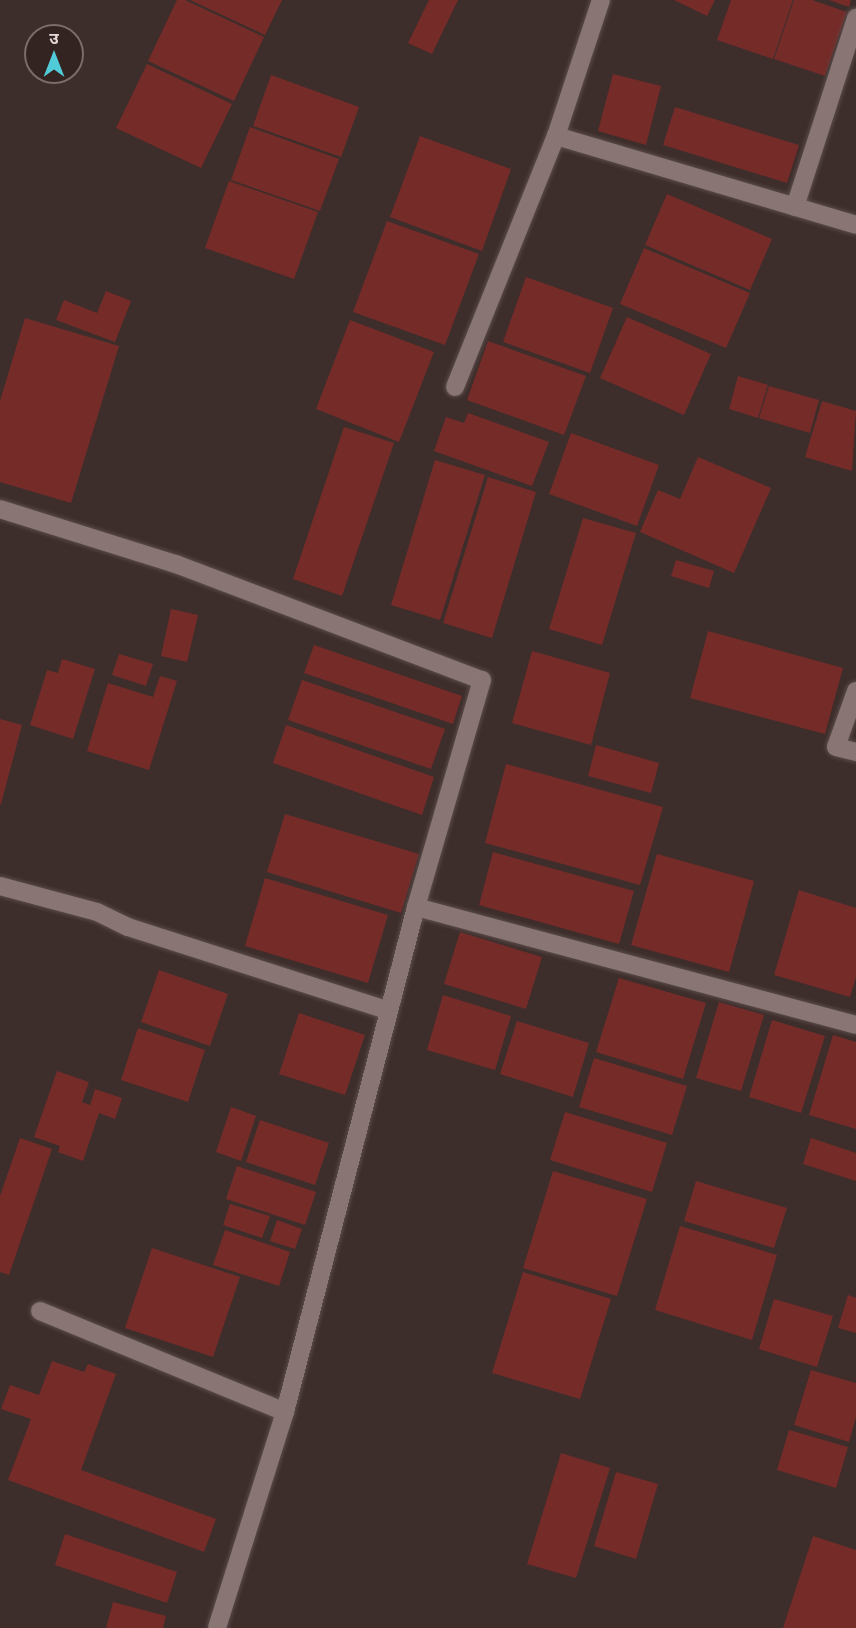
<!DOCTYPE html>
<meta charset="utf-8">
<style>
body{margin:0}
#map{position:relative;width:856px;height:1628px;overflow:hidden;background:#3d2d2b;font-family:"PT Sans Narrow","Noto Sans Devanagari",sans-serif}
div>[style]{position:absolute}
.building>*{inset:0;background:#752c29}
.roads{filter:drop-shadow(0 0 2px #5a4c4a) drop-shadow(0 0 2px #5a4c4a)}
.street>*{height:18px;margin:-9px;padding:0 9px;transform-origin:9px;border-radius:9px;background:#897674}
span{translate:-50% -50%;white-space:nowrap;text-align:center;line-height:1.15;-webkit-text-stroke:6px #332321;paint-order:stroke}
.north{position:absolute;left:24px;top:24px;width:60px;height:60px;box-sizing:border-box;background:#332321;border:2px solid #7a6c6a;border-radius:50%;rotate:0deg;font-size:16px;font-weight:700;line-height:24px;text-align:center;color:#e4d9d8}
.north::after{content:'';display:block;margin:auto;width:21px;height:27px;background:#52cbd8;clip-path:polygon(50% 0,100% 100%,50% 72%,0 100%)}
</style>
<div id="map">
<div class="building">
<i style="clip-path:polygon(177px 0,185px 0,264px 37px,234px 101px,148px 61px)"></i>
<i style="clip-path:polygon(190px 0,282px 0,265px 35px)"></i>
<i style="clip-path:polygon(429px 0,458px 0,432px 54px,408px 43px)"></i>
<i style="clip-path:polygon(674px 0,715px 0,707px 16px)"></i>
<i style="clip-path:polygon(731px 0,793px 0,773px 59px,717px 40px)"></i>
<i style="clip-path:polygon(794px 0,812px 0,847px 12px,825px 76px,774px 59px)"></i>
<i style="clip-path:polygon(829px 0,851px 0,849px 7px)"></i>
<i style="clip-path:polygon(147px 64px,232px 104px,201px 168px,116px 128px)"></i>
<i style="clip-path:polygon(613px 74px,661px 86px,646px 145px,598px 131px)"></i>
<i style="clip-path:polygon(271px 75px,359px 107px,341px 157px,253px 126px)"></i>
<i style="clip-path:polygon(675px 107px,799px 145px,787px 183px,663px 145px)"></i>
<i style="clip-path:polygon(250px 127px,339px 159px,320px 211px,231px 180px)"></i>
<i style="clip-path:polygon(420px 136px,511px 169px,482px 251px,390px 217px)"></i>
<i style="clip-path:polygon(229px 181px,318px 212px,294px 279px,205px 248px)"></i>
<i style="clip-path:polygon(667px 194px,772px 239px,750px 290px,645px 245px)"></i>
<i style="clip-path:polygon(387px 221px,479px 254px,445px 345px,353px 312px)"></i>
<i style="clip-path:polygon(644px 248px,750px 293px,726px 348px,620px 304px)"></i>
<i style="clip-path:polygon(526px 277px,613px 308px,590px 373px,503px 342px)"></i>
<i style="clip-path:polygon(106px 291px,131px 301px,115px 342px,56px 320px,64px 300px,97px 313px)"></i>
<i style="clip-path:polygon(627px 317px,711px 354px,684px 415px,600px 378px)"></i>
<i style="clip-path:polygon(25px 318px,119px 346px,71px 503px,0 482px,0 401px)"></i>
<i style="clip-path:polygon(350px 320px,434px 352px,399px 442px,316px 409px)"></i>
<i style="clip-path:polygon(488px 341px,586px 376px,564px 435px,467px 400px)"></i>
<i style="clip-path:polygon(738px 376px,768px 385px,758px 418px,729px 409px)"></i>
<i style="clip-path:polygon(769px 386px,819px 400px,810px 433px,759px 418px)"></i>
<i style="clip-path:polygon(822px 401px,856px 411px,852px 471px,805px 457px)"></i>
<i style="clip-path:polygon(468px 413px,549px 442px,532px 486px,434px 451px,446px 417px,464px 423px)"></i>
<i style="clip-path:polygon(344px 427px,394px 443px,342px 596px,293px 579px)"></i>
<i style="clip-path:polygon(571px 433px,659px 465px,637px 526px,549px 494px)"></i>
<i style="clip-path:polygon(698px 457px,771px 488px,734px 573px,640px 532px,658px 490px,680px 499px)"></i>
<i style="clip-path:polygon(435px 460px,485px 475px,440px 620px,391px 605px)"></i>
<i style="clip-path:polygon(488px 477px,536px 492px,492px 638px,443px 623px)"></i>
<i style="clip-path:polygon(583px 518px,636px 533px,602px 645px,549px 629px)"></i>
<i style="clip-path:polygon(676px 560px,714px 571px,709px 588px,671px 576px)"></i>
<i style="clip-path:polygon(171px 609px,198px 615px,187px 662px,161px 656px)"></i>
<i style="clip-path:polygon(708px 631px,843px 668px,825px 734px,690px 698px)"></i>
<i style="clip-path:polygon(314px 645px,462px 696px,453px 724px,304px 673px)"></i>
<i style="clip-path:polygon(532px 651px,610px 673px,591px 745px,512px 723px)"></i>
<i style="clip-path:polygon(119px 654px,153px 664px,146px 686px,112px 675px)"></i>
<i style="clip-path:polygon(62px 659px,95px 669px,73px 739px,30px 725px,47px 670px,58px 673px)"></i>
<i style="clip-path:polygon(160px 676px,177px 681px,149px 770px,87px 751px,108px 683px,153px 697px)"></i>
<i style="clip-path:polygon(302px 680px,445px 729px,431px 769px,288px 720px)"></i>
<i style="clip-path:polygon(0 719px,22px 725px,1px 804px,0 804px)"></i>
<i style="clip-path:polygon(286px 725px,434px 777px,422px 815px,273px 763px)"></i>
<i style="clip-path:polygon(596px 745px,659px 763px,651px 793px,588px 776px)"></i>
<i style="clip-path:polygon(506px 764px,663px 807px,640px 885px,485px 843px)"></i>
<i style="clip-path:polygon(285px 814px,419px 854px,401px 913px,267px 872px)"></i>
<i style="clip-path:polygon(493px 852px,634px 891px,619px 944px,479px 905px)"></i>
<i style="clip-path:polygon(657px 854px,754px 881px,729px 972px,631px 945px)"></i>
<i style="clip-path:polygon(265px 878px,388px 915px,368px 983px,245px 946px)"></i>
<i style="clip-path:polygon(799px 890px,856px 908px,856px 977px,850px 997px,774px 975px)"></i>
<i style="clip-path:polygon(460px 932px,542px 957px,526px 1009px,444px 984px)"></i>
<i style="clip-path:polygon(159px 970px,228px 994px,210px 1046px,141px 1022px)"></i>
<i style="clip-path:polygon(619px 978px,706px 1003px,683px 1079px,596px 1052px)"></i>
<i style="clip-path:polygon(443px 995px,511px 1016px,495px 1070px,427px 1050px)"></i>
<i style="clip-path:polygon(719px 1002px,764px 1015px,741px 1091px,696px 1078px)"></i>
<i style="clip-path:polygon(299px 1013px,365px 1035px,345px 1095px,279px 1074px)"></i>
<i style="clip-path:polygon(772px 1020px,825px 1036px,801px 1113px,749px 1097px)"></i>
<i style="clip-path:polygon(517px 1021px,589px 1043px,573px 1097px,500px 1074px)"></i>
<i style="clip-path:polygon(138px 1028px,205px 1050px,188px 1102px,121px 1080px)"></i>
<i style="clip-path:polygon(833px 1035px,856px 1042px,856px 1129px,809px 1115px)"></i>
<i style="clip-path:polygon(594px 1058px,687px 1086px,672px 1135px,579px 1107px)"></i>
<i style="clip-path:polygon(57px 1071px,89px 1082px,82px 1102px,90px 1105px,95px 1089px,122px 1098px,115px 1119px,99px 1113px,83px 1161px,58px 1152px,60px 1146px,34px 1137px)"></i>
<i style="clip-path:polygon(231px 1107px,256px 1116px,241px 1161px,216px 1152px)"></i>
<i style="clip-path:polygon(565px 1112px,667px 1143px,652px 1192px,550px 1160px)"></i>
<i style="clip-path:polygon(260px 1120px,329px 1143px,315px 1185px,246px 1162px)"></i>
<i style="clip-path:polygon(20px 1138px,52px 1149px,9px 1275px,0 1272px,0 1196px)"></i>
<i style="clip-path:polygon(811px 1138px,856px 1153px,856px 1181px,803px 1164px)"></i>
<i style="clip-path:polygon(237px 1166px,316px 1192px,305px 1225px,226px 1199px)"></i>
<i style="clip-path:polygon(553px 1171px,647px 1199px,617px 1296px,523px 1268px)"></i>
<i style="clip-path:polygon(696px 1181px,787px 1208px,774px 1248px,684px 1221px)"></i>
<i style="clip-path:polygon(230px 1204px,270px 1216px,262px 1238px,223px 1225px)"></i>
<i style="clip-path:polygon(277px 1220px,302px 1229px,295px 1249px,270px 1241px)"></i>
<i style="clip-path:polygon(680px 1226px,777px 1255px,752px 1340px,655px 1310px)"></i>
<i style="clip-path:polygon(225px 1230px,290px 1252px,279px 1286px,213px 1265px)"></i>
<i style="clip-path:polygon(152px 1248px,240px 1277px,213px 1357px,125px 1328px)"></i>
<i style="clip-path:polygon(523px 1272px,611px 1299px,580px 1399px,492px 1373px)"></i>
<i style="clip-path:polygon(848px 1295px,856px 1298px,856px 1333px,838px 1328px)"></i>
<i style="clip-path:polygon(774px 1299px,833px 1316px,817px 1367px,759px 1349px)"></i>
<i style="clip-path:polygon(52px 1361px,84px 1372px,88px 1364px,116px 1374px,81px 1470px,216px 1519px,204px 1552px,8px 1480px,31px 1419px,1px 1409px,10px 1385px,39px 1395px)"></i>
<i style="clip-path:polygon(811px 1370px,856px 1383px,856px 1417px,849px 1442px,794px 1425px)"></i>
<i style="clip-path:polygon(789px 1430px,848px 1447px,836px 1488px,777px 1470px)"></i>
<i style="clip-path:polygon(561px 1453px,610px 1468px,576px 1578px,527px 1564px)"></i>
<i style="clip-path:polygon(616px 1472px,658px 1484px,636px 1559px,594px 1546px)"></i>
<i style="clip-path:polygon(65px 1534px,177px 1572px,167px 1603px,55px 1565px)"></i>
<i style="clip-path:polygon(813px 1536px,856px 1550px,856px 1628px,783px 1628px)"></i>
<i style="clip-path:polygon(113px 1602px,166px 1616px,163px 1628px,106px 1628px)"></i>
</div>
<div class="roads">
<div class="street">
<i style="left:556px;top:136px;width:143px;rotate:-71.7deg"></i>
<i style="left:795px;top:207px;width:199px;rotate:-72.1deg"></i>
<i style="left:455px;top:387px;width:271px;rotate:-68.1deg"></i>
<i style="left:556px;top:136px;width:313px;rotate:16.5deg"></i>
<i style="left:0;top:509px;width:184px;rotate:17.4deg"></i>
<i style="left:176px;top:564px;width:327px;rotate:20.8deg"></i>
<i style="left:482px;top:680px;width:236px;rotate:106.2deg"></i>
<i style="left:416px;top:907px;width:522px;rotate:104.54deg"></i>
<i style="left:285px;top:1412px;width:226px;rotate:107.5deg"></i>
<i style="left:856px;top:691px;width:59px;rotate:109.7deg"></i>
<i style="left:836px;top:747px;width:21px;rotate:14deg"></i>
<i style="left:0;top:886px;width:100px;rotate:15deg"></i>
<i style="left:97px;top:912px;width:34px;rotate:26deg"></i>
<i style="left:128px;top:927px;width:274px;rotate:17.8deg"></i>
<i style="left:416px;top:907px;width:456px;rotate:15deg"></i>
<i style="left:40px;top:1311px;width:265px;rotate:22.4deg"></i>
</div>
</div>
<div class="north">उ</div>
</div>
